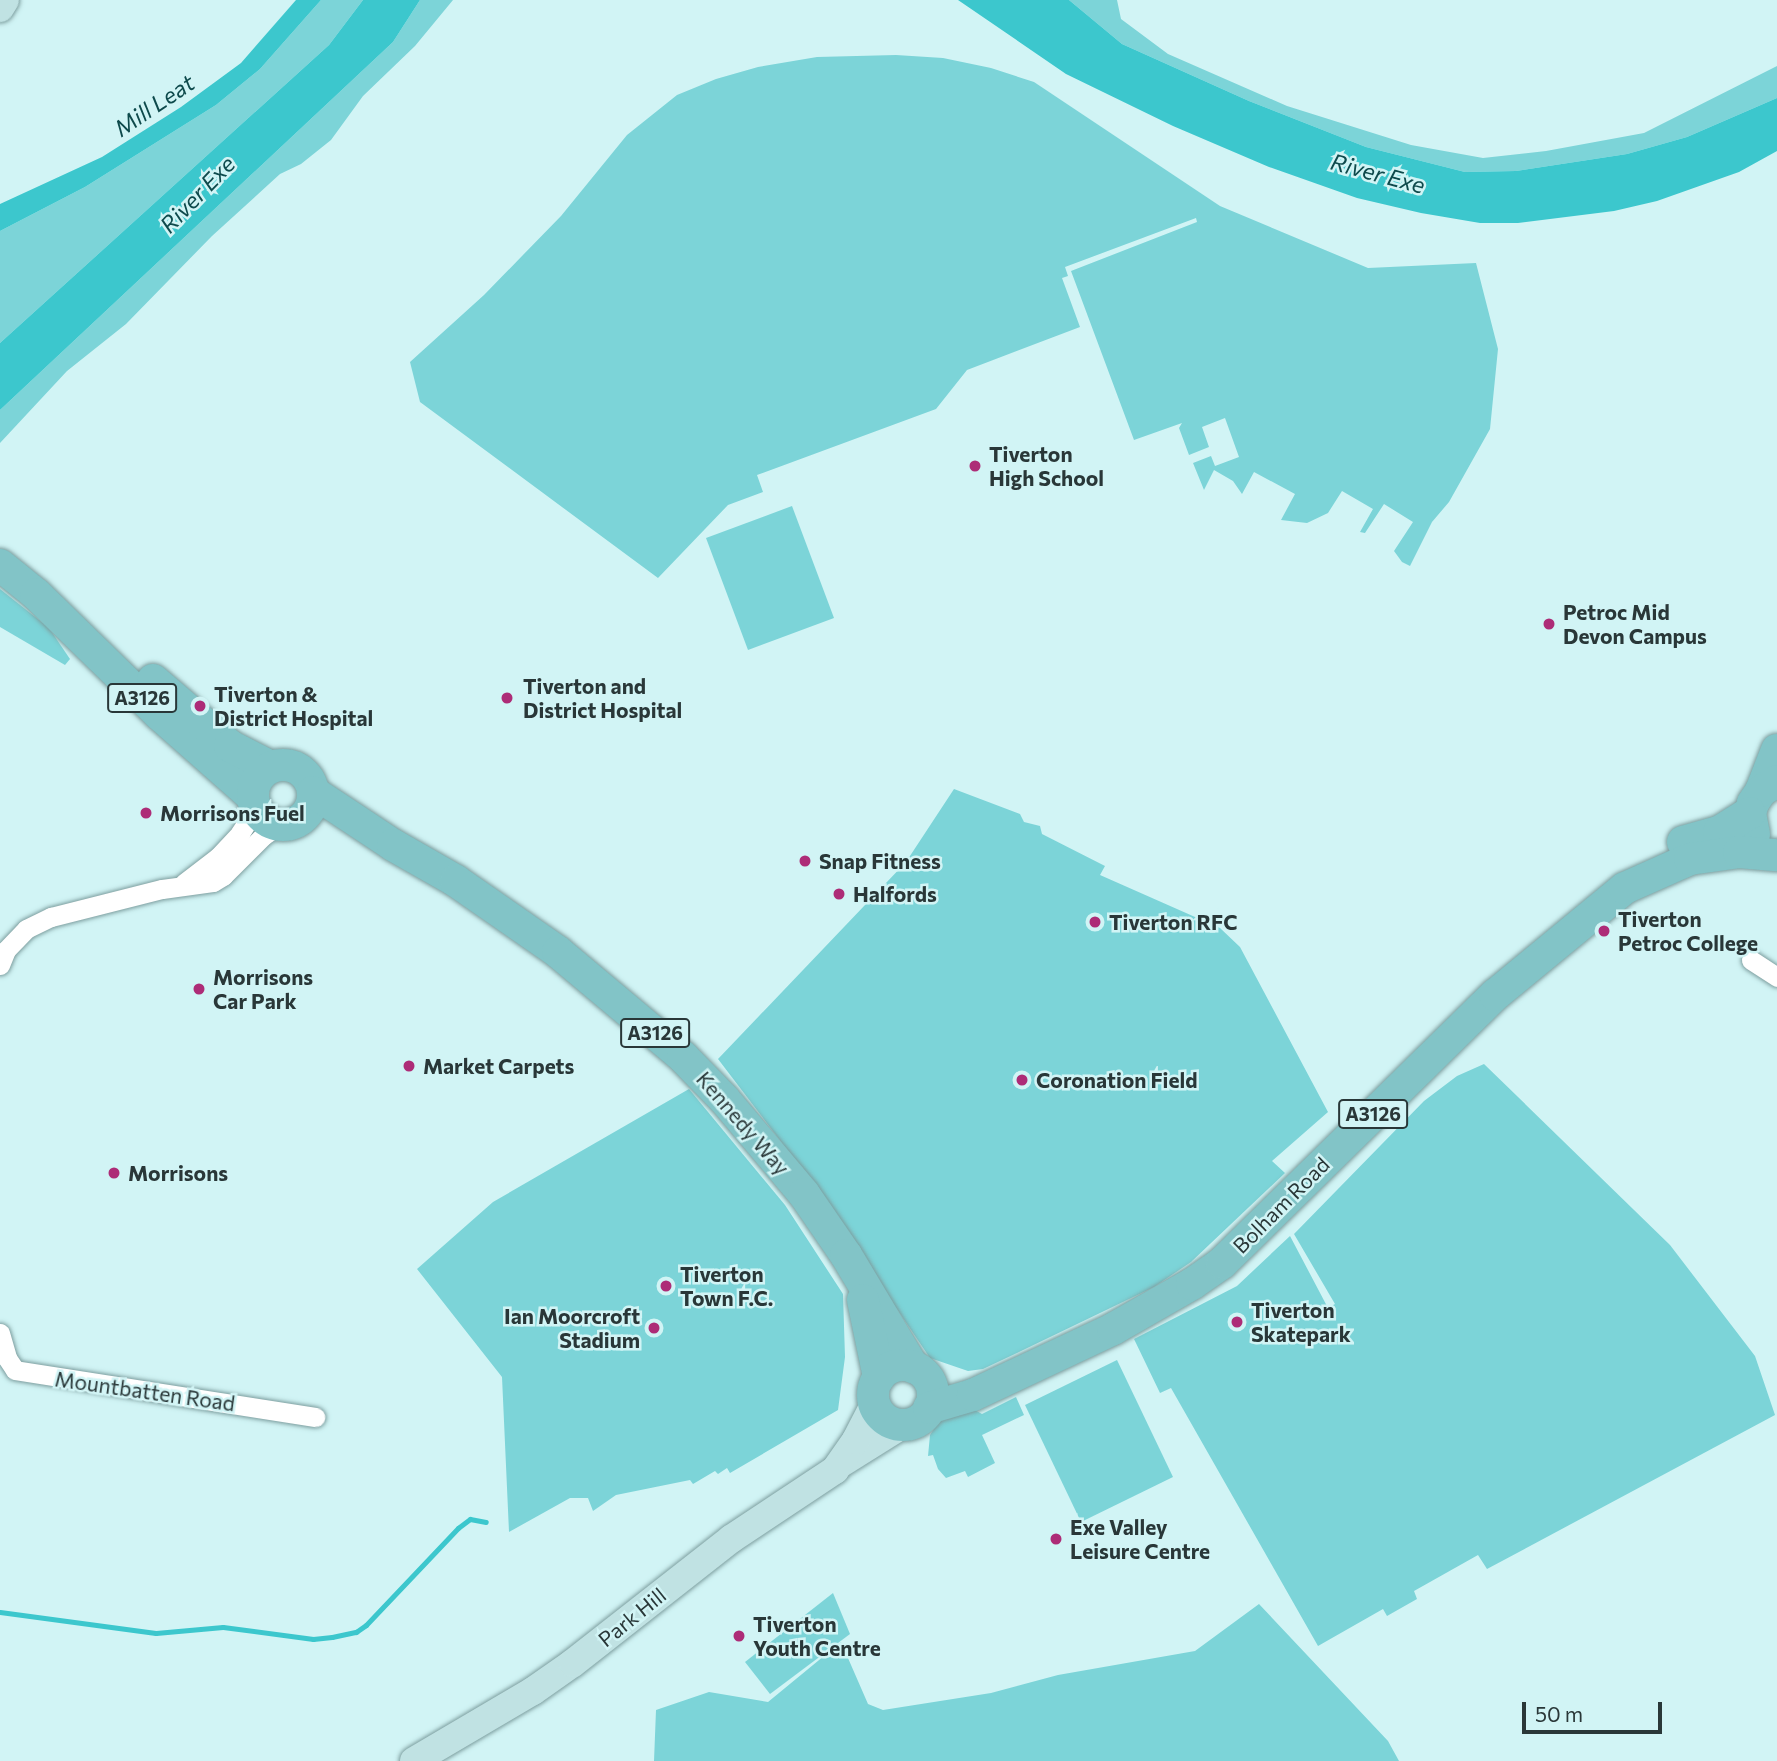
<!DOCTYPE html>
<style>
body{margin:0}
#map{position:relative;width:1777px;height:1761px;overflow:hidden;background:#d1f4f5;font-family:Commissioner,sans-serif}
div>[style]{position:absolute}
.green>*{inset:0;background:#7cd4d8}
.water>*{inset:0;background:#3cc7cd}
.stream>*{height:5px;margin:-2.5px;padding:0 2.5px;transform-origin:2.5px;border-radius:2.5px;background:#3cc7cd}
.roads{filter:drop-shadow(0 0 2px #7d9e9f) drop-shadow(0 0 2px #7d9e9f)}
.street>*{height:19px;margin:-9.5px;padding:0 9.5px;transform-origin:9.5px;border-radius:9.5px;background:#fff}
.secondary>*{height:28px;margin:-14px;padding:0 14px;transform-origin:14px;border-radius:14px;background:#c0e2e3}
.primary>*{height:32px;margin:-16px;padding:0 16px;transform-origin:16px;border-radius:16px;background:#82c4c7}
.primary>.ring{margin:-16px;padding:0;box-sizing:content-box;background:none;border:32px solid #82c4c7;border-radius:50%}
.dots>*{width:19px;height:19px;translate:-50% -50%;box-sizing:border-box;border:4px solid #d1f4f5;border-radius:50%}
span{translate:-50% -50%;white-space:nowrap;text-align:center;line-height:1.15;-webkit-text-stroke:5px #d1f4f5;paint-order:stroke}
.shield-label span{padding:2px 5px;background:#d1f4f5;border:2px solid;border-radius:5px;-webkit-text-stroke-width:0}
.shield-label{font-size:19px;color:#293738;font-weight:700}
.poi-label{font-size:21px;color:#293738;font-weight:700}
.left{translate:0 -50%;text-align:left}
.right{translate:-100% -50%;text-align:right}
.street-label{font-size:21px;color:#293738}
.water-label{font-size:23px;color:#0e4a4c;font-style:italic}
.scale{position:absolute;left:1522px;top:1702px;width:140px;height:32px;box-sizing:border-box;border:4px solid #293738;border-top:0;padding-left:9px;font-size:21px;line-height:24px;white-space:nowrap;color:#293738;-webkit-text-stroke:5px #d1f4f5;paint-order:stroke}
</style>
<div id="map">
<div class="green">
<i style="clip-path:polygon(321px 0,363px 0,329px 45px,0 343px,0 231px,85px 187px,216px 105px,260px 69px)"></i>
<i style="clip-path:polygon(420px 0,453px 0,415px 46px,363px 96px,331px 140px,301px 164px,280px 174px,212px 236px,126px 324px,67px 371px,0 443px,0 410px,393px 42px)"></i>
<i style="clip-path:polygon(1069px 0,1117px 0,1121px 19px,1168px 54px,1287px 106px,1411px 145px,1483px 158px,1546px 151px,1644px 133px,1777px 66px,1777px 98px,1687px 137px,1627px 154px,1516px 171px,1465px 172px,1366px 147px,1249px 101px,1122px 44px)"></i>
<i style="clip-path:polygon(896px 55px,943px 58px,991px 68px,1034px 82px,1220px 206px,1368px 268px,1476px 263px,1498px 349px,1490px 429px,1449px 502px,1432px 522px,1410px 566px,1402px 562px,1394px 551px,1413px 522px,1384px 504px,1365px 533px,1360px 532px,1373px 509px,1342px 491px,1328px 513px,1307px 523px,1281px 520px,1295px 494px,1254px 472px,1242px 494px,1233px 481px,1214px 470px,1204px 490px,1193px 463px,1211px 456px,1215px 466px,1239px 457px,1225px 418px,1202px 427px,1209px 447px,1189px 455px,1179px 428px,1182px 423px,1134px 440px,1071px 271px,1197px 222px,1196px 218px,1065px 267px,1068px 276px,1062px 278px,1080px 327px,967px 370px,936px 409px,757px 475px,763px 492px,728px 505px,658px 578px,420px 402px,410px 362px,484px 295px,561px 216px,627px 135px,677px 95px,716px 79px,758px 67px,817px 57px)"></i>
<i style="clip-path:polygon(792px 506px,834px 618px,748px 650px,706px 538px)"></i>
<i style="clip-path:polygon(0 589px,49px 628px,70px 659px,65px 665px,0 627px)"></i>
<i style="clip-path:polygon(954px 789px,1020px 814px,1024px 822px,1040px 826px,1042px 834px,1105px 866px,1100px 875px,1220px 928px,1240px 947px,1328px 1112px,1272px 1161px,1285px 1173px,1191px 1262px,1154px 1287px,1019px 1352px,983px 1369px,968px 1371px,930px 1358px,805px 1173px,718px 1059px,906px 862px)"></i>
<i style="clip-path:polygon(1484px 1064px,1670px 1245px,1755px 1356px,1775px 1415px,1487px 1569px,1478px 1555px,1414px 1591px,1417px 1599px,1387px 1616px,1383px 1609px,1318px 1646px,1171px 1388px,1160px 1393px,1134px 1339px,1237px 1286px,1290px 1236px,1328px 1308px,1335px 1304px,1294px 1234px,1424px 1101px,1457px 1076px)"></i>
<i style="clip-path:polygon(689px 1089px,785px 1205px,843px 1294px,845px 1357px,838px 1410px,730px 1473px,727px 1468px,718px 1474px,715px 1471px,693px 1484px,690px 1480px,616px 1495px,593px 1511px,588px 1498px,570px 1498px,509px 1532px,502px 1377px,417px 1269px,493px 1202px)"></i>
<i style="clip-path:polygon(1117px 1360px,1173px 1477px,1081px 1522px,1025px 1405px)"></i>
<i style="clip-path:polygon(1016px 1397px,1024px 1415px,982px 1435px,995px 1463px,968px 1477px,965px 1471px,946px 1478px,938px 1469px,933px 1455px,928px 1456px,930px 1435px,938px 1423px,945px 1417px,973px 1409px,982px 1414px)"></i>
<i style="clip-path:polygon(833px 1593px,850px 1634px,770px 1694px,745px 1662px)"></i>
<i style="clip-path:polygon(1259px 1604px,1388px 1741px,1399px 1761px,654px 1761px,656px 1710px,709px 1692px,768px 1702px,841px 1642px,868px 1704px,883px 1710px,991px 1693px,1058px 1675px,1195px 1651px)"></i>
</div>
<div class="water">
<i style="clip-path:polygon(296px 0,321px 0,260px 69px,216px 105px,85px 187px,0 231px,0 204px,102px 157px,181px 107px,241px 63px)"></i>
<i style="clip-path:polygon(363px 0,420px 0,393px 42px,0 410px,0 343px,329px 45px)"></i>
<i style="clip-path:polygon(958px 0,1069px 0,1122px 44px,1249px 101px,1366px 147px,1465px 172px,1516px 171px,1627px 154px,1687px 137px,1777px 98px,1777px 151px,1739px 172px,1657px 201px,1614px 211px,1518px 223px,1480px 223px,1421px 213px,1357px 198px,1269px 167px,1173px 126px,1066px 74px)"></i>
</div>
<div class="stream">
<i style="left:0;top:1612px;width:157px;rotate:7.7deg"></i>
<i style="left:156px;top:1633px;width:67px;rotate:-5.1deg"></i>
<i style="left:223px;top:1627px;width:91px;rotate:7.6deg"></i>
<i style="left:313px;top:1639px;width:19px;rotate:-6deg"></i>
<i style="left:332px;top:1637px;width:25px;rotate:-12deg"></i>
<i style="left:356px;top:1632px;width:12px;rotate:-35deg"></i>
<i style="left:366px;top:1625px;width:134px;rotate:-46.5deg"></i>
<i style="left:458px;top:1528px;width:15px;rotate:-37deg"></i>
<i style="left:470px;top:1519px;width:16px;rotate:11deg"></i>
</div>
<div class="roads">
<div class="street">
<i style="left:184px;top:883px;width:43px;rotate:-37.4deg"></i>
<i style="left:218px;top:857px;width:33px;rotate:-47deg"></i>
<i style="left:240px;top:833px;width:30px;rotate:-57deg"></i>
<i style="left:1751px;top:960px;width:31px;rotate:33deg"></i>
<i style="left:0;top:965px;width:16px;rotate:-68deg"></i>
<i style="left:6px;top:950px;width:29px;rotate:-46deg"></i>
<i style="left:26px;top:929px;width:28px;rotate:-26deg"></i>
<i style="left:51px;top:917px;width:114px;rotate:-14.2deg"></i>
<i style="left:162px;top:889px;width:51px;rotate:-7.8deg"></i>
<i style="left:213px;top:882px;width:12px;rotate:-31deg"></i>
<i style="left:223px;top:876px;width:57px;rotate:-45deg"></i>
<i style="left:263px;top:836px;width:19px;rotate:-35deg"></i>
<i style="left:0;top:1333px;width:26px;rotate:74deg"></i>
<i style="left:7px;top:1358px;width:14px;rotate:56deg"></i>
<i style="left:15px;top:1370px;width:304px;rotate:8.9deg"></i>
</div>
<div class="secondary">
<i style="left:0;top:8px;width:9px;rotate:-58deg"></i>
<i style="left:843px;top:1462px;width:70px;rotate:-32.1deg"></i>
<i style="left:414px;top:1761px;width:138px;rotate:-30.5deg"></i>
<i style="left:533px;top:1691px;width:49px;rotate:-35deg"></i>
<i style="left:573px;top:1663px;width:201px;rotate:-38.1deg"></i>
<i style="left:731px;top:1539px;width:125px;rotate:-33.6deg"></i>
<i style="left:835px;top:1470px;width:37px;rotate:-55deg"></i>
<i style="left:856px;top:1440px;width:42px;rotate:-62.8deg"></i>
</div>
<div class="primary">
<i style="left:0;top:565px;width:46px;rotate:38.9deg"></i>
<i style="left:36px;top:594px;width:172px;rotate:44.3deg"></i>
<i style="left:159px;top:714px;width:125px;rotate:41.4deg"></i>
<i style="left:153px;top:680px;width:101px;rotate:40.6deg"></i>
<i style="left:230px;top:746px;width:46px;rotate:27.1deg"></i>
<i class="ring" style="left:253px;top:765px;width:28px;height:28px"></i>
<i style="left:1761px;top:791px;width:44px;rotate:-68.7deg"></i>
<i style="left:313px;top:792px;width:96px;rotate:33.5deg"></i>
<i style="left:393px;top:845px;width:73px;rotate:29.7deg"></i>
<i style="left:456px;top:881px;width:124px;rotate:34.8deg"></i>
<i style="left:558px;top:952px;width:163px;rotate:40deg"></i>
<i style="left:683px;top:1057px;width:59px;rotate:45.7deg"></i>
<i style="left:724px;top:1099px;width:124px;rotate:49.9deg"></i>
<i style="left:804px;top:1194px;width:74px;rotate:55.5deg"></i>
<i style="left:846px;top:1255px;width:131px;rotate:59.1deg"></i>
<i style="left:1754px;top:834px;width:21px;rotate:-101deg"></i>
<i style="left:1750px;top:813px;width:10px;rotate:-73deg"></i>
<i style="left:1753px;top:803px;width:14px;rotate:-56deg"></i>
<i style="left:1761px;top:791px;width:19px;rotate:-32deg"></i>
<i style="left:1683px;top:842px;width:37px;rotate:-16deg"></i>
<i style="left:1719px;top:832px;width:36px;rotate:-32deg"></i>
<i style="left:863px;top:1300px;width:79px;rotate:78.3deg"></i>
<i class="ring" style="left:873px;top:1365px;width:28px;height:28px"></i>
<i style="left:929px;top:1408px;width:46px;rotate:-16.5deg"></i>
<i style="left:973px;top:1395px;width:155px;rotate:-25.2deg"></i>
<i style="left:1113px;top:1329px;width:91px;rotate:-29.7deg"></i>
<i style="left:1192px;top:1284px;width:37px;rotate:-35deg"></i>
<i style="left:1222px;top:1263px;width:383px;rotate:-44.5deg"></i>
<i style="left:1495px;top:995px;width:168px;rotate:-39.5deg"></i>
<i style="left:1625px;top:888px;width:71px;rotate:-24deg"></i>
<i style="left:1690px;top:859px;width:49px;rotate:-8.1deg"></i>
<i style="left:1739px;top:852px;width:38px;rotate:5deg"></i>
</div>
</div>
<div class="dots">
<i style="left:975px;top:466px;background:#ad2c77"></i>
<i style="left:1549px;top:624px;background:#ad2c77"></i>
<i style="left:507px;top:698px;background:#ad2c77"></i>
<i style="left:200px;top:706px;background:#ad2c77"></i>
<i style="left:146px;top:813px;background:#ad2c77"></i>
<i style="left:805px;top:861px;background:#ad2c77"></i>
<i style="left:839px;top:894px;background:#ad2c77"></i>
<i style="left:1095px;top:922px;background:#ad2c77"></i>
<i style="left:1604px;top:931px;background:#ad2c77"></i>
<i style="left:199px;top:989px;background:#ad2c77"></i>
<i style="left:409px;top:1066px;background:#ad2c77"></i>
<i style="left:1022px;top:1080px;background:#ad2c77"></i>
<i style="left:114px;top:1173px;background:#ad2c77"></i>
<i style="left:666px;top:1286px;background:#ad2c77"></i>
<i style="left:1237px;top:1322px;background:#ad2c77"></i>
<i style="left:654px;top:1328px;background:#ad2c77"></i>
<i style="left:1056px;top:1539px;background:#ad2c77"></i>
<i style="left:739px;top:1636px;background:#ad2c77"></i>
</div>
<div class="shield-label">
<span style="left:142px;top:698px">A3126</span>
<span style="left:655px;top:1033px">A3126</span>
<span style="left:1373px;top:1114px">A3126</span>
</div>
<div class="poi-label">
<span class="left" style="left:989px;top:466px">Tiverton<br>High School</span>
<span class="left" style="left:1563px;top:624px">Petroc Mid<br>Devon Campus</span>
<span class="left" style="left:523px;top:698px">Tiverton and<br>District Hospital</span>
<span class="left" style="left:214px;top:706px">Tiverton &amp;<br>District Hospital</span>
<span class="left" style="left:160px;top:813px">Morrisons Fuel</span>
<span class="left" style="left:819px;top:861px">Snap Fitness</span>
<span class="left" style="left:853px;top:894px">Halfords</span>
<span class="left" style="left:1618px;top:931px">Tiverton<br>Petroc College</span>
<span class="left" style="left:1109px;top:922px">Tiverton RFC</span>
<span class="left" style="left:213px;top:989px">Morrisons<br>Car Park</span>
<span class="left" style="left:423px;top:1066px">Market Carpets</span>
<span class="left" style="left:1036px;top:1080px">Coronation Field</span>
<span class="left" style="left:128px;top:1173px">Morrisons</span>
<span class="left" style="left:680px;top:1286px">Tiverton<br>Town F.C.</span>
<span class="left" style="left:1251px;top:1322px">Tiverton<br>Skatepark</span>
<span class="right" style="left:640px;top:1328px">Ian Moorcroft<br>Stadium</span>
<span class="left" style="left:1070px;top:1539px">Exe Valley<br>Leisure Centre</span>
<span class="left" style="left:753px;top:1636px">Tiverton<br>Youth Centre</span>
</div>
<div class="street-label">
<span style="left:743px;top:1123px;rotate:49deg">Kennedy Way</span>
<span style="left:1281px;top:1205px;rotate:-45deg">Bolham Road</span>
<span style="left:145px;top:1391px;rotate:8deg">Mountbatten Road</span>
<span style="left:632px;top:1617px;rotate:-39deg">Park Hill</span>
</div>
<div class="water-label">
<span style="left:154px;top:105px;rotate:-34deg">Mill Leat</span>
<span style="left:1378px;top:173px;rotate:15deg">River Exe</span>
<span style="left:197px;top:194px;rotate:-46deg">River Exe</span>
</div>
<div class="scale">50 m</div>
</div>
